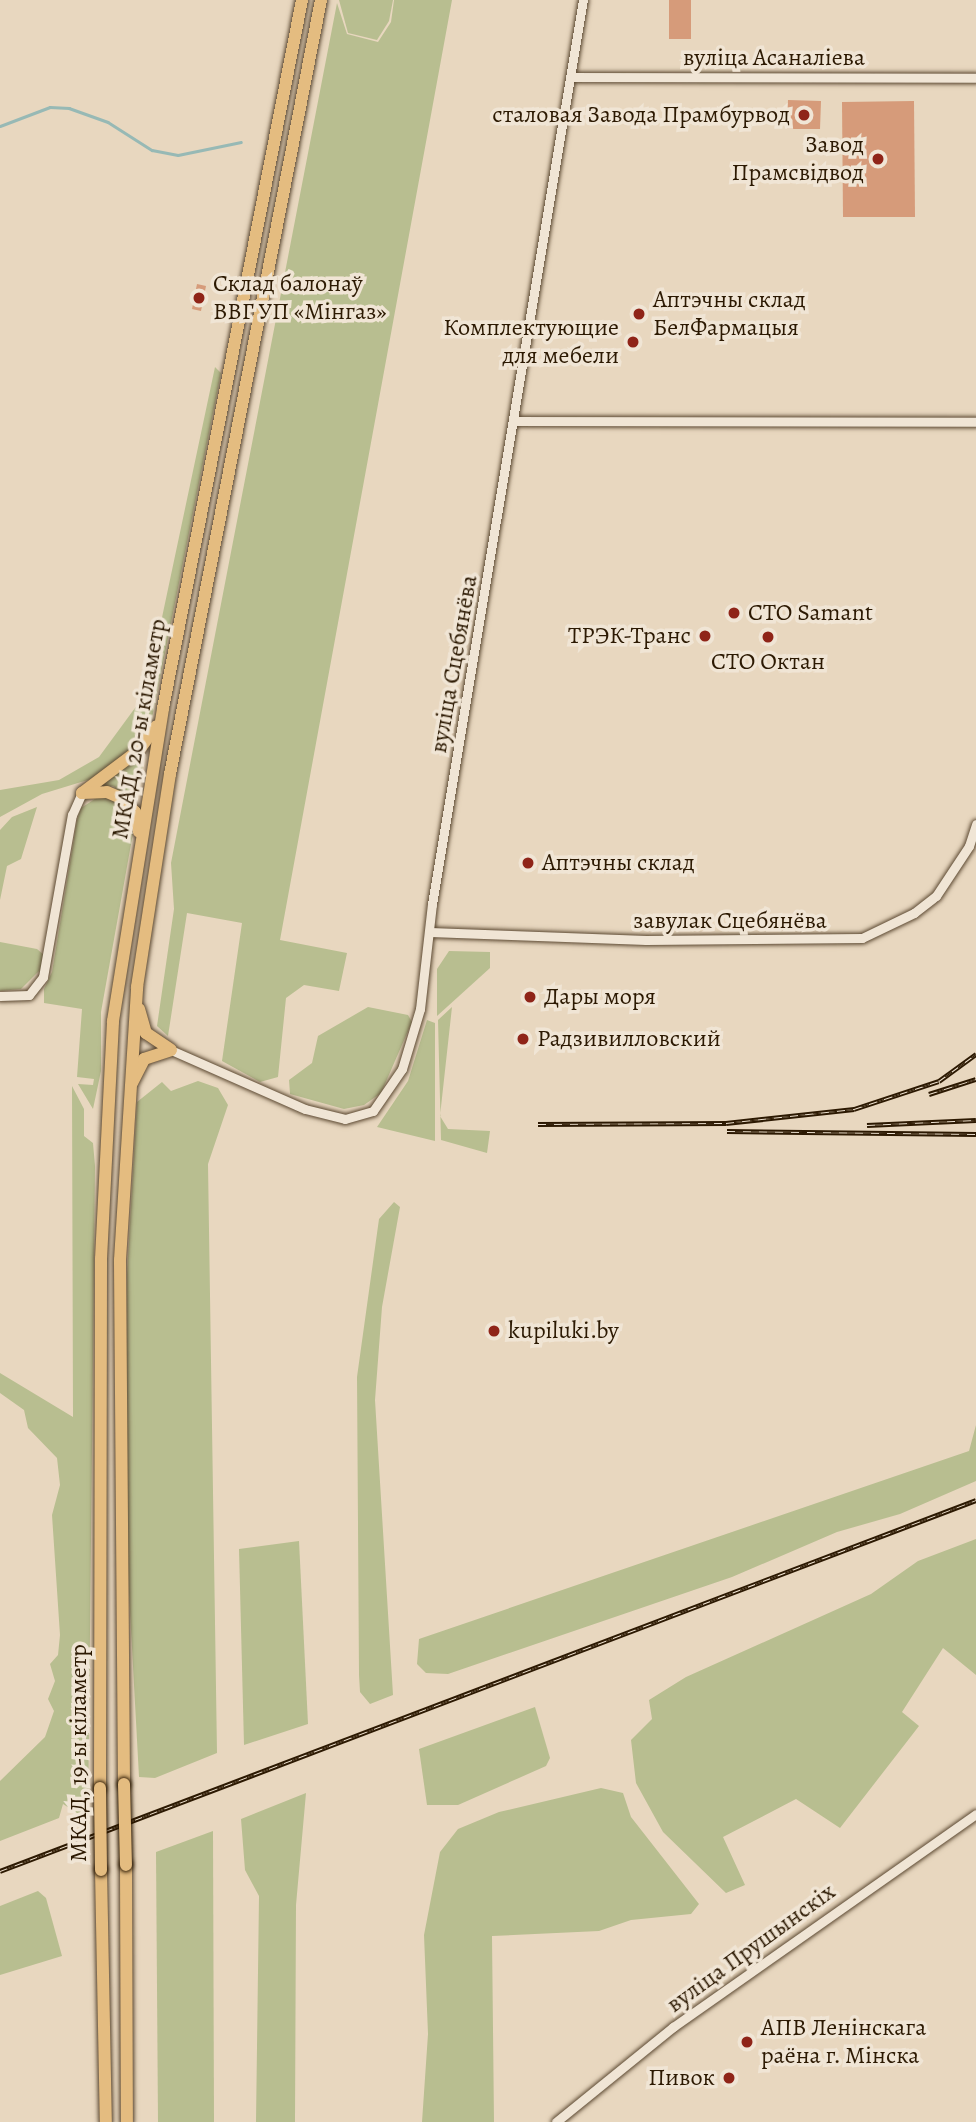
<!DOCTYPE html>
<meta charset="utf-8">
<style>
body{margin:0}
#map{position:relative;width:976px;height:2122px;overflow:hidden;background:#e8d7bf;font-family:Alegreya,serif}
div>[style]{position:absolute}
.green>*{inset:0;background:#b8be90}
.stream>*{height:2.5px;margin:-1.25px;padding:0 1.25px;transform-origin:1.25px;border-radius:1.25px;background:#97b9b5}
.building>*{inset:0;background:#d69b7a}
.roads{filter:drop-shadow(0 0 2px #5b4831) drop-shadow(0 0 2px #5b4831)}
.minor>*{height:9px;margin:-4.5px;padding:0 4.5px;transform-origin:4.5px;border-radius:4.5px;background:#f0e5d5}
.highway>*{height:12px;margin:-6px;padding:0 6px;transform-origin:6px;border-radius:6px;background:#e4bc80}
.rail>*{height:5px;margin-top:-2.5px;transform-origin:0;background:repeating-linear-gradient(90deg,#f0e5d5 0 8px,#2c1902 0 16px);box-sizing:border-box;border-block:2px solid #2c1902}
.bridges{filter:drop-shadow(0 0 2px #2c1902) drop-shadow(0 0 2px #2c1902)}
.highway-bridge>*{height:12px;margin:-6px;padding:0 6px;transform-origin:6px;border-radius:6px;background:#e4bc80}
.dots>*{width:19px;height:19px;translate:-50% -50%;box-sizing:border-box;border:4px solid #f0e5d5;border-radius:50%}
span{translate:-50% -50%;white-space:nowrap;text-align:center;line-height:1.15;-webkit-text-stroke:7px #f0e5d5;paint-order:stroke}
.street-label{font-size:24px;color:#2c1902}
.poi-label{font-size:24px;color:#2c1902}
.right{translate:-100% -50%;text-align:right}
.left{translate:0 -50%;text-align:left}
</style>
<div id="map">
<div class="green">
<i style="clip-path:polygon(339px 0,393px 0,389px 21px,377px 40px,348px 33px)"></i>
<i style="clip-path:polygon(394px 0,452px 0,280px 940px,347px 953px,339px 991px,304px 985px,286px 998px,278px 1077px,260px 1082px,222px 1061px,242px 923px,187px 913px,168px 1036px,157px 1026px,174px 909px,171px 863px,337px 3px,347px 34px,378px 42px,391px 22px)"></i>
<i style="clip-path:polygon(215px 367px,221px 373px,150px 728px,140px 743px,91px 779px,42px 794px,0 817px,0 790px,59px 780px,99px 757px,146px 693px)"></i>
<i style="clip-path:polygon(134px 756px,143px 764px,135px 806px,113px 786px,93px 787px)"></i>
<i style="clip-path:polygon(98px 797px,115px 799px,135px 822px,101px 1012px,101px 1071px,93px 1109px,78px 1084px,93px 1085px,94px 1079px,77px 1077px,82px 1009px,44px 1003px,44px 989px,52px 972px,77px 820px,81px 808px)"></i>
<i style="clip-path:polygon(37px 807px,21px 859px,7px 866px,0 900px,0 830px,12px 817px)"></i>
<i style="clip-path:polygon(0 942px,37px 949px,44px 955px,42px 968px,21px 989px,0 991px)"></i>
<i style="clip-path:polygon(449px 951px,490px 952px,490px 968px,437px 1016px,437px 969px)"></i>
<i style="clip-path:polygon(368px 1007px,408px 1015px,412px 1022px,381px 1093px,364px 1105px,344px 1109px,290px 1094px,289px 1080px,312px 1063px,318px 1036px)"></i>
<i style="clip-path:polygon(452px 1007px,440px 1116px,448px 1129px,490px 1131px,487px 1153px,441px 1140px,438px 1020px)"></i>
<i style="clip-path:polygon(427px 1020px,435px 1023px,435px 1141px,377px 1127px,408px 1081px)"></i>
<i style="clip-path:polygon(198px 1081px,218px 1088px,228px 1105px,208px 1164px,217px 1753px,155px 1778px,139px 1777px,126px 1537px,127px 1274px,137px 1102px,162px 1082px,171px 1091px)"></i>
<i style="clip-path:polygon(72px 1086px,84px 1109px,84px 1136px,93px 1143px,95px 1166px,88px 1820px,63px 1804px,59px 1818px,0 1841px,0 1781px,45px 1737px,54px 1711px,48px 1699px,55px 1681px,50px 1664px,58px 1655px,60px 1635px,52px 1515px,60px 1485px,57px 1458px,28px 1428px,24px 1410px,0 1393px,0 1373px,73px 1417px)"></i>
<i style="clip-path:polygon(394px 1202px,400px 1207px,382px 1307px,375px 1400px,393px 1695px,370px 1704px,360px 1692px,359px 1675px,357px 1377px,379px 1219px)"></i>
<i style="clip-path:polygon(976px 1425px,976px 1481px,900px 1514px,837px 1532px,732px 1577px,448px 1674px,426px 1673px,417px 1664px,419px 1639px,969px 1451px)"></i>
<i style="clip-path:polygon(976px 1539px,976px 1675px,943px 1648px,902px 1712px,919px 1726px,840px 1828px,796px 1799px,723px 1837px,745px 1885px,726px 1893px,663px 1832px,636px 1783px,631px 1740px,652px 1719px,649px 1700px,686px 1677px,871px 1594px,918px 1561px)"></i>
<i style="clip-path:polygon(299px 1541px,308px 1724px,244px 1745px,239px 1549px)"></i>
<i style="clip-path:polygon(535px 1707px,550px 1758px,546px 1766px,458px 1805px,427px 1805px,419px 1749px)"></i>
<i style="clip-path:polygon(601px 1788px,623px 1793px,631px 1817px,699px 1904px,691px 1914px,631px 1920px,599px 1931px,492px 1936px,494px 2122px,422px 2122px,428px 2034px,424px 1935px,440px 1852px,458px 1829px,499px 1812px)"></i>
<i style="clip-path:polygon(306px 1793px,296px 1905px,295px 2122px,256px 2122px,259px 1896px,245px 1870px,241px 1819px)"></i>
<i style="clip-path:polygon(213px 1831px,214px 2122px,158px 2122px,156px 1852px)"></i>
<i style="clip-path:polygon(38px 1891px,46px 1898px,62px 1956px,0 1975px,0 1906px)"></i>
</div>
<div class="stream">
<i style="left:0;top:126px;width:53px;rotate:-20.8deg"></i>
<i style="left:50px;top:107px;width:19px;rotate:3deg"></i>
<i style="left:69px;top:108px;width:41px;rotate:19.7deg"></i>
<i style="left:108px;top:122px;width:52px;rotate:32.5deg"></i>
<i style="left:152px;top:150px;width:26px;rotate:11deg"></i>
<i style="left:178px;top:155px;width:64px;rotate:-11.7deg"></i>
</div>
<div class="building">
<i style="clip-path:polygon(669px 0,691px 0,691px 39px,669px 39px)"></i>
<i style="clip-path:polygon(788px 100px,821px 101px,820px 129px,787px 129px)"></i>
<i style="clip-path:polygon(914px 101px,915px 217px,843px 217px,842px 102px)"></i>
<i style="clip-path:polygon(197px 284px,206px 286px,201px 311px,192px 309px)"></i>
</div>
<div class="roads">
<div class="minor">
<i style="left:571px;top:77px;width:405px;rotate:0.1deg"></i>
<i style="left:515px;top:421px;width:461px;rotate:0.1deg"></i>
<i style="left:430px;top:932px;width:216px;rotate:2.1deg"></i>
<i style="left:646px;top:940px;width:216px;rotate:-0.5deg"></i>
<i style="left:862px;top:938px;width:58px;rotate:-25.7deg"></i>
<i style="left:914px;top:913px;width:28px;rotate:-38deg"></i>
<i style="left:936px;top:896px;width:60px;rotate:-56.6deg"></i>
<i style="left:969px;top:846px;width:23px;rotate:-72deg"></i>
<i style="left:0;top:996px;width:29px;rotate:-2deg"></i>
<i style="left:29px;top:995px;width:23px;rotate:-52deg"></i>
<i style="left:43px;top:977px;width:165px;rotate:-79.9deg"></i>
<i style="left:72px;top:815px;width:24px;rotate:-66deg"></i>
<i style="left:171px;top:1050px;width:146px;rotate:23.8deg"></i>
<i style="left:305px;top:1109px;width:41px;rotate:14deg"></i>
<i style="left:345px;top:1119px;width:29px;rotate:-16deg"></i>
<i style="left:373px;top:1111px;width:51px;rotate:-55.4deg"></i>
<i style="left:402px;top:1069px;width:63px;rotate:-73.3deg"></i>
<i style="left:420px;top:1009px;width:106px;rotate:-83.5deg"></i>
<i style="left:432px;top:904px;width:917px;rotate:-80.52deg"></i>
<i style="left:556px;top:2122px;width:151px;rotate:-39.1deg"></i>
<i style="left:673px;top:2027px;width:370px;rotate:-35.1deg"></i>
</div>
<div class="highway">
<i style="left:82px;top:793px;width:71px;rotate:-37deg"></i>
<i style="left:139px;top:750px;width:29px;rotate:-54deg"></i>
<i style="left:82px;top:793px;width:25px;rotate:-2deg"></i>
<i style="left:107px;top:792px;width:15px;rotate:23deg"></i>
<i style="left:121px;top:798px;width:20px;rotate:45deg"></i>
<i style="left:135px;top:812px;width:20px;rotate:79deg"></i>
<i style="left:139px;top:1009px;width:25px;rotate:74deg"></i>
<i style="left:146px;top:1033px;width:30px;rotate:34deg"></i>
<i style="left:132px;top:1083px;width:27px;rotate:-63deg"></i>
<i style="left:144px;top:1059px;width:28px;rotate:-18deg"></i>
<i style="left:124px;top:1784px;width:524px;rotate:-90.44deg"></i>
<i style="left:120px;top:1260px;width:274px;rotate:-86.4deg"></i>
<i style="left:137px;top:987px;width:216px;rotate:-81.2deg"></i>
<i style="left:170px;top:774px;width:789px;rotate:-78.96deg"></i>
<i style="left:100px;top:1788px;width:529px;rotate:-89.89deg"></i>
<i style="left:101px;top:1259px;width:238px;rotate:-87.1deg"></i>
<i style="left:113px;top:1021px;width:317px;rotate:-80.9deg"></i>
<i style="left:163px;top:708px;width:722px;rotate:-78.89deg"></i>
<i style="left:126px;top:1865px;width:257px;rotate:89.8deg"></i>
<i style="left:101px;top:1870px;width:252px;rotate:88.9deg"></i>
</div>
</div>
<div class="rail">
<i style="left:929px;top:1094px;width:49px;rotate:-17.7deg"></i>
<i style="left:538px;top:1124px;width:188px;rotate:-0.3deg"></i>
<i style="left:726px;top:1123px;width:129px;rotate:-6.2deg"></i>
<i style="left:854px;top:1109px;width:89px;rotate:-18.2deg"></i>
<i style="left:939px;top:1081px;width:46px;rotate:-36.1deg"></i>
<i style="left:867px;top:1125px;width:109px;rotate:-2.6deg"></i>
<i style="left:727px;top:1131px;width:249px;rotate:0.7deg"></i>
<i style="left:0;top:1871px;width:1044px;rotate:-20.81deg"></i>
</div>
<div class="bridges">
<div class="highway-bridge">
<i style="left:124px;top:1784px;width:81px;rotate:88.6deg"></i>
<i style="left:100px;top:1788px;width:82px;rotate:89.3deg"></i>
</div>
</div>
<div class="dots">
<i style="left:804px;top:115px;background:#8f2418"></i>
<i style="left:878px;top:159px;background:#8f2418"></i>
<i style="left:199px;top:298px;background:#8f2418"></i>
<i style="left:639px;top:314px;background:#8f2418"></i>
<i style="left:633px;top:342px;background:#8f2418"></i>
<i style="left:734px;top:613px;background:#8f2418"></i>
<i style="left:705px;top:636px;background:#8f2418"></i>
<i style="left:768px;top:637px;background:#8f2418"></i>
<i style="left:528px;top:863px;background:#8f2418"></i>
<i style="left:530px;top:997px;background:#8f2418"></i>
<i style="left:523px;top:1039px;background:#8f2418"></i>
<i style="left:494px;top:1331px;background:#8f2418"></i>
<i style="left:747px;top:2042px;background:#8f2418"></i>
<i style="left:729px;top:2078px;background:#8f2418"></i>
</div>
<div class="street-label">
<span style="left:774px;top:58px">вуліца Асаналіева</span>
<span style="left:454px;top:664px;rotate:-80deg">вуліца Сцебянёва</span>
<span style="left:139px;top:729px;rotate:-80deg">МКАД, 20-ы кіламетр</span>
<span style="left:730px;top:921px">завулак Сцебянёва</span>
<span style="left:79px;top:1753px;rotate:-90deg">МКАД, 19-ы кіламетр</span>
<span style="left:751px;top:1948px;rotate:-36deg">вуліца Прушынскіх</span>
</div>
<div class="poi-label">
<span class="right" style="left:790px;top:115px">сталовая Завода Прамбурвод</span>
<span class="right" style="left:864px;top:159px">Завод<br>Прамсвідвод</span>
<span class="left" style="left:213px;top:298px">Склад балонаў<br>ВВГ УП «Мінгаз»</span>
<span class="left" style="left:653px;top:314px">Аптэчны склад<br>БелФармацыя</span>
<span class="right" style="left:619px;top:342px">Комплектующие<br>для мебели</span>
<span class="left" style="left:748px;top:613px">СТО Samant</span>
<span class="right" style="left:691px;top:636px">ТРЭК-Транс</span>
<span style="left:768px;top:662px">СТО Октан</span>
<span class="left" style="left:542px;top:863px">Аптэчны склад</span>
<span class="left" style="left:544px;top:997px">Дары моря</span>
<span class="left" style="left:537px;top:1039px">Радзивилловский</span>
<span class="left" style="left:508px;top:1331px">kupiluki.by</span>
<span class="left" style="left:761px;top:2042px">АПВ Ленінскага<br>раёна г. Мінска</span>
<span class="right" style="left:715px;top:2078px">Пивок</span>
</div>
</div>
